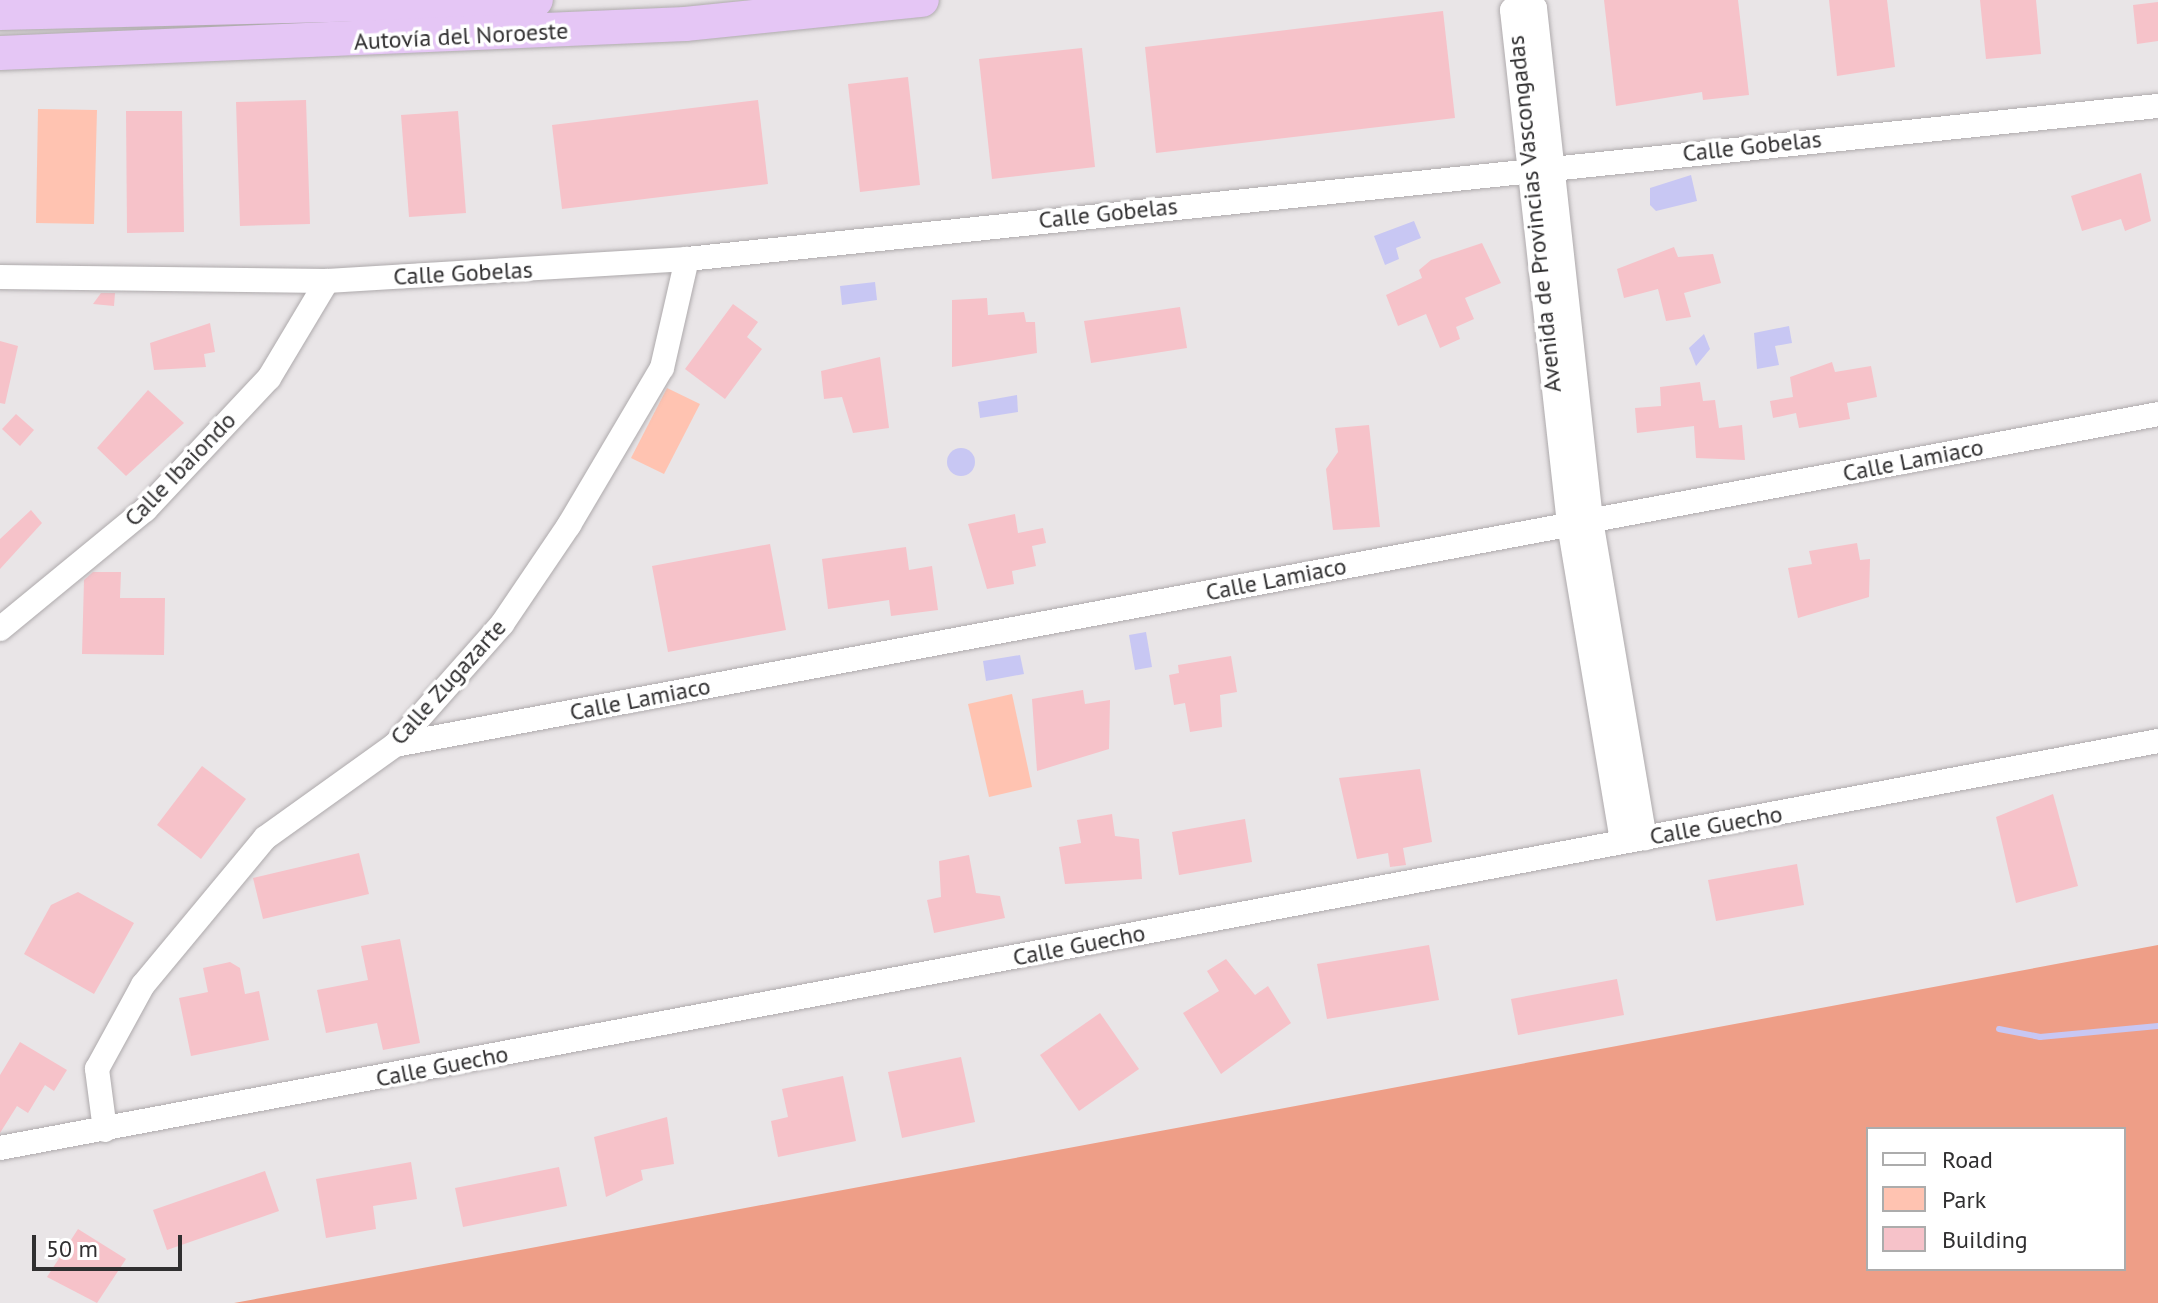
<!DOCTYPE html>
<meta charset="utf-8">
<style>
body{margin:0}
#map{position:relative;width:2158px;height:1303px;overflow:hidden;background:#e9e5e7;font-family:"PT Sans",sans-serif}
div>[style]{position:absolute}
.green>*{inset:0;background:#ffc3b1}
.forest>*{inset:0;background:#ee9e87}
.water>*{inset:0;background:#c8c7f3}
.round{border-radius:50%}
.stream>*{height:6px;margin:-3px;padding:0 3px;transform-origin:3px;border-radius:3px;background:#c8c7f3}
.building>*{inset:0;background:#f6c2c9}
.roads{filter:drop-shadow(0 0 2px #aeaaac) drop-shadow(0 0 2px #aeaaac)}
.minor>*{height:24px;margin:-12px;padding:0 12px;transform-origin:12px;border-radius:12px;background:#fff}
.highway>*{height:34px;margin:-17px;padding:0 17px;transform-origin:17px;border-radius:17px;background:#e5c6f5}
span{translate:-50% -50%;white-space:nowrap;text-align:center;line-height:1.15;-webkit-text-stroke:7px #fff;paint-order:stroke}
.street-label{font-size:24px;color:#302f30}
.legend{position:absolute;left:1866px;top:1127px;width:260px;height:144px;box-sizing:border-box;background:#fff;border:2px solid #acacac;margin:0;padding:10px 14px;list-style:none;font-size:24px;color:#302f30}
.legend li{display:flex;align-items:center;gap:16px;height:40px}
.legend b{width:40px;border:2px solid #acacac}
.scale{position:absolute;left:32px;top:1235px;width:150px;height:36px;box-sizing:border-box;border:4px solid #302f30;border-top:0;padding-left:10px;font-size:24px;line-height:28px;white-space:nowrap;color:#302f30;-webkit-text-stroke:6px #fff;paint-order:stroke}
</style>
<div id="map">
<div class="green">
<i style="clip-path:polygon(38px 109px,97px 110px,94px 224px,36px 223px)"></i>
<i style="clip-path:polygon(667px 388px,700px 404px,664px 474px,631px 458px)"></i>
<i style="clip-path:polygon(1012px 694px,1032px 787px,989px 797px,968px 704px)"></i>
</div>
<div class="forest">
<i style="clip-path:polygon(evenodd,2158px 945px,2158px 1303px,234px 1303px,1333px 1099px,2158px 945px,1868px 1129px,2124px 1129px,2124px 1269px,1868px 1269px,1868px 1129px)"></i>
</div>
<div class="water">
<i style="clip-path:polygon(1691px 175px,1697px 201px,1656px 211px,1650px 205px,1650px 188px)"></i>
<i style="clip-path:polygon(1414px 221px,1421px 238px,1396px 248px,1399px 259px,1385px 265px,1374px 236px)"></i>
<i style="clip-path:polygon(875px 282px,877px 300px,842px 305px,840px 286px)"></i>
<i style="clip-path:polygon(1789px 326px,1792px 343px,1775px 346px,1779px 365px,1757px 369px,1754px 333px)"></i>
<i style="clip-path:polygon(1704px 334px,1710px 349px,1696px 366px,1689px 348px)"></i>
<i style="clip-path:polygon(1017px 395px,1018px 412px,980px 418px,978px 402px)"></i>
<i class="round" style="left:947px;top:448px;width:28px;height:28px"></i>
<i style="clip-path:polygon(1146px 632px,1152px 667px,1135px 670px,1129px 635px)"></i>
<i style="clip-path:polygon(1020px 655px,1024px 674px,986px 681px,983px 661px)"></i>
</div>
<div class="stream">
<i style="left:1999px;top:1029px;width:42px;rotate:11deg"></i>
<i style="left:2040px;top:1037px;width:119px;rotate:-5.3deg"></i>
</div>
<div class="building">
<i style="clip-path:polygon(1604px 0,1738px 0,1749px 95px,1703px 100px,1702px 92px,1616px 106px)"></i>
<i style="clip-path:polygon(1829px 0,1887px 0,1895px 67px,1837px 76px)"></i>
<i style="clip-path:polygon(1980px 0,2036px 0,2041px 54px,1986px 59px)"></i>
<i style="clip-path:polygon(2158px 2px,2158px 41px,2137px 44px,2133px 5px)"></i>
<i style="clip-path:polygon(1443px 11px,1455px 118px,1156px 153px,1145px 47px)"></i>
<i style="clip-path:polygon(1082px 48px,1095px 167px,992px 179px,979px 59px)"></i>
<i style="clip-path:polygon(908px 77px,920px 185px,860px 192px,848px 84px)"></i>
<i style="clip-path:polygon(306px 100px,310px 224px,240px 226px,236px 102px)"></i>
<i style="clip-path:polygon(758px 100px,768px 184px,562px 209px,552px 125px)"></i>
<i style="clip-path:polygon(126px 111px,182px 111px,184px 232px,127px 233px)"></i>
<i style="clip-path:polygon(458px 111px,466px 213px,409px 217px,401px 115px)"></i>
<i style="clip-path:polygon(2141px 173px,2151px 221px,2125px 231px,2121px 219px,2082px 231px,2071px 196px)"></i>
<i style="clip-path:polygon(1482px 243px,1501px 283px,1465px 298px,1474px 319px,1456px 327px,1460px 339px,1440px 348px,1426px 314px,1398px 326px,1386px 295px,1422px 278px,1419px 270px,1431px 260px)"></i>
<i style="clip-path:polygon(1674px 247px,1678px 257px,1713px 254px,1721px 283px,1684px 293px,1691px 317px,1666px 321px,1658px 289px,1624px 298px,1617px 269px)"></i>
<i style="clip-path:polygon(101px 293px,115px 293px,114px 306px,93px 304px)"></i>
<i style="clip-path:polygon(987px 298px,988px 315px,1024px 312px,1026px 322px,1035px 322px,1037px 353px,952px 367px,952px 300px)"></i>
<i style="clip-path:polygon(733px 304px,758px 322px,747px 337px,762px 349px,725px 399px,685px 369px)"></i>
<i style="clip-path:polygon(1180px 307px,1187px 348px,1091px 363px,1084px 321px)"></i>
<i style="clip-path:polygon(210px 323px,215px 352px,204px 354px,206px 367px,154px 370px,150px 343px)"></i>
<i style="clip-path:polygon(0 341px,18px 346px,5px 404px,0 403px)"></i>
<i style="clip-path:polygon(880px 357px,889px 428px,853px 433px,842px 397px,824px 399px,821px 371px)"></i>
<i style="clip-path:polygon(1832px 362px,1835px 372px,1871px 366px,1877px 397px,1847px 403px,1850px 419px,1799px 428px,1796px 413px,1773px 418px,1770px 401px,1793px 397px,1790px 377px)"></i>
<i style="clip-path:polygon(1700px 382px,1703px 401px,1715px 400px,1719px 428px,1742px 425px,1745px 460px,1696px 458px,1694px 426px,1637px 433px,1635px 408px,1661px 406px,1660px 387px)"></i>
<i style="clip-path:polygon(148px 390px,184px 423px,126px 476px,97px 448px)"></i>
<i style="clip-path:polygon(16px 414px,34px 430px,20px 446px,2px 429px)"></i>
<i style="clip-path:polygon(1369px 425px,1380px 527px,1333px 530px,1326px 469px,1338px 452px,1335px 428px)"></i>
<i style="clip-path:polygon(31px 510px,42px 523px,0 569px,0 539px)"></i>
<i style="clip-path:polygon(1015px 514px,1018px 533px,1043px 528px,1046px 543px,1032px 546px,1036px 566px,1012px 571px,1014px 584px,987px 589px,968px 524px)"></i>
<i style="clip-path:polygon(1857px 543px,1860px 560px,1870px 559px,1869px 597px,1798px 618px,1788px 568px,1812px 564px,1809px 551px)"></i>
<i style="clip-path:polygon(770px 544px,786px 630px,668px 652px,652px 566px)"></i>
<i style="clip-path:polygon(906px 547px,909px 570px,932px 566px,938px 610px,891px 616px,889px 600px,828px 609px,822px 559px)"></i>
<i style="clip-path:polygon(93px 572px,121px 572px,120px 598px,165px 598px,164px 655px,82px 654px,84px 580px)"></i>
<i style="clip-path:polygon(1231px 656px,1237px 692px,1220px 695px,1222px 727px,1190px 732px,1185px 703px,1174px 705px,1169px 675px,1179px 673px,1178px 665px)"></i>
<i style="clip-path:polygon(1083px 690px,1085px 704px,1110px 700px,1109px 749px,1037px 771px,1032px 699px)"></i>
<i style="clip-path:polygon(202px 766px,246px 799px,201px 859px,157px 825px)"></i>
<i style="clip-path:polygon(1420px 769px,1432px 842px,1403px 848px,1406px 865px,1390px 867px,1388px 853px,1357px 859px,1339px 778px)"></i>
<i style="clip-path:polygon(2053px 794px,2078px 886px,2016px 903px,1996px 817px)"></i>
<i style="clip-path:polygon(1112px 814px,1115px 836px,1139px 839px,1142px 879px,1065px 884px,1059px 847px,1081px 843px,1077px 820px)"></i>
<i style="clip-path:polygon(1245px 819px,1252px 862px,1179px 875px,1172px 832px)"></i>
<i style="clip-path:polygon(359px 853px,369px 894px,263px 919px,253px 878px)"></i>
<i style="clip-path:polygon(969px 855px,976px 893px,1000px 896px,1005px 918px,934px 933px,927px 900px,941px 897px,939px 861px)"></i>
<i style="clip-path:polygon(1797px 864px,1804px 905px,1716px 921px,1708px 880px)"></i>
<i style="clip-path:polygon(78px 892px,134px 923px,94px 994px,24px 954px,51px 905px)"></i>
<i style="clip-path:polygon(400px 939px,420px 1043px,383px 1050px,377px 1023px,326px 1033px,317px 990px,368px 980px,361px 946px)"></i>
<i style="clip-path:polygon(1429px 945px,1439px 1000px,1327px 1019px,1317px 964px)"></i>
<i style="clip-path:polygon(1226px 959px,1255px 995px,1268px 986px,1291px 1023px,1221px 1074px,1183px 1013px,1219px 991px,1207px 971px)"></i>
<i style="clip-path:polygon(230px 962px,240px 968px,245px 994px,259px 991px,269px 1040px,191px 1056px,179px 998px,208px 992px,203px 968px)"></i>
<i style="clip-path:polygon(1617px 979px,1624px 1015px,1518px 1035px,1511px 999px)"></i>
<i style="clip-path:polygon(1100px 1013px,1139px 1069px,1079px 1111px,1040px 1055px)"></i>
<i style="clip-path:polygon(20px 1042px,67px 1070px,54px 1091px,45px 1085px,28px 1113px,17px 1106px,0 1133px,0 1075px)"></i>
<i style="clip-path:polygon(961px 1057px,975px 1122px,902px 1138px,888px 1072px)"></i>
<i style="clip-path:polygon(843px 1076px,856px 1141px,778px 1157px,771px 1121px,788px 1117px,782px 1089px)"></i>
<i style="clip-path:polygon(667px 1117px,674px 1164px,641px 1170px,643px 1180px,606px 1197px,594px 1137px)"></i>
<i style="clip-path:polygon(411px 1162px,417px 1199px,373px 1206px,376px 1229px,326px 1238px,316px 1179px)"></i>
<i style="clip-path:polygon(559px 1167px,567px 1206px,463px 1227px,455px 1188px)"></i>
<i style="clip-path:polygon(265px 1171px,279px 1211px,167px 1250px,153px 1210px)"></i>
<i style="clip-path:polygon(78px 1229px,126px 1259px,97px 1303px,47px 1277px)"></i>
</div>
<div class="roads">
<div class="minor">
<i style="left:0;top:277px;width:327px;rotate:0.7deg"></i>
<i style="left:327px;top:281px;width:361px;rotate:-3.5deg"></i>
<i style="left:687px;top:259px;width:1479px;rotate:-5.94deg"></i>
<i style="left:0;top:629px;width:188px;rotate:-39.4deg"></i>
<i style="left:145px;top:510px;width:181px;rotate:-46.8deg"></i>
<i style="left:269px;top:378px;width:113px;rotate:-59.1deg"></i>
<i style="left:395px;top:745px;width:1794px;rotate:-10.63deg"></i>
<i style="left:1622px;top:841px;width:321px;rotate:-99.5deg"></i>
<i style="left:1569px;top:524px;width:517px;rotate:-96.33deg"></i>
<i style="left:1512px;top:10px;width:23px;rotate:-5deg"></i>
<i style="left:1535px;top:8px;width:515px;rotate:83.76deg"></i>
<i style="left:1591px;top:520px;width:323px;rotate:80.4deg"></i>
<i style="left:105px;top:1130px;width:62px;rotate:-97.5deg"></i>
<i style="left:97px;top:1069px;width:96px;rotate:-61.3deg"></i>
<i style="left:143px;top:985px;width:191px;rotate:-50.3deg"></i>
<i style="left:265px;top:838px;width:160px;rotate:-35.6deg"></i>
<i style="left:395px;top:745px;width:162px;rotate:-48.5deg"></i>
<i style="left:502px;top:624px;width:120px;rotate:-55.9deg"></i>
<i style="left:569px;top:525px;width:182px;rotate:-59.4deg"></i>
<i style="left:662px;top:368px;width:112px;rotate:-77.1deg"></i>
<i style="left:0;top:1148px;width:2196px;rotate:-10.68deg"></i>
</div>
<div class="highway">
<i style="left:0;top:13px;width:536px;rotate:-1.39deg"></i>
<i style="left:0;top:53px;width:686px;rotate:-2.42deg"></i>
<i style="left:685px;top:24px;width:238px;rotate:-5.8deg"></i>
</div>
</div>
<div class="street-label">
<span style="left:461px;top:36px;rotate:-3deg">Autovía del Noroeste</span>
<span style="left:1752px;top:146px;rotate:-6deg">Calle Gobelas</span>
<span style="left:1108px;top:213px;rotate:-6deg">Calle Gobelas</span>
<span style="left:1534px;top:214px;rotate:-96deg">Avenida de Provincias Vascongadas</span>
<span style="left:463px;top:273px;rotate:-3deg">Calle Gobelas</span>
<span style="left:1913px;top:460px;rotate:-11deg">Calle Lamiaco</span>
<span style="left:180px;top:469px;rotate:-46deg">Calle Ibaiondo</span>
<span style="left:1276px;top:579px;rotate:-11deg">Calle Lamiaco</span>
<span style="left:448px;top:682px;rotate:-48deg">Calle Zugazarte</span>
<span style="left:640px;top:699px;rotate:-11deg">Calle Lamiaco</span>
<span style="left:1716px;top:825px;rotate:-10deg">Calle Guecho</span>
<span style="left:1079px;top:945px;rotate:-11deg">Calle Guecho</span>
<span style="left:442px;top:1066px;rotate:-11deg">Calle Guecho</span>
</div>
<ul class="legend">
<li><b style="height:10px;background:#fff"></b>Road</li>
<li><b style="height:22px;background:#ffc3b1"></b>Park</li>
<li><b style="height:22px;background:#f6c2c9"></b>Building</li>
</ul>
<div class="scale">50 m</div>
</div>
